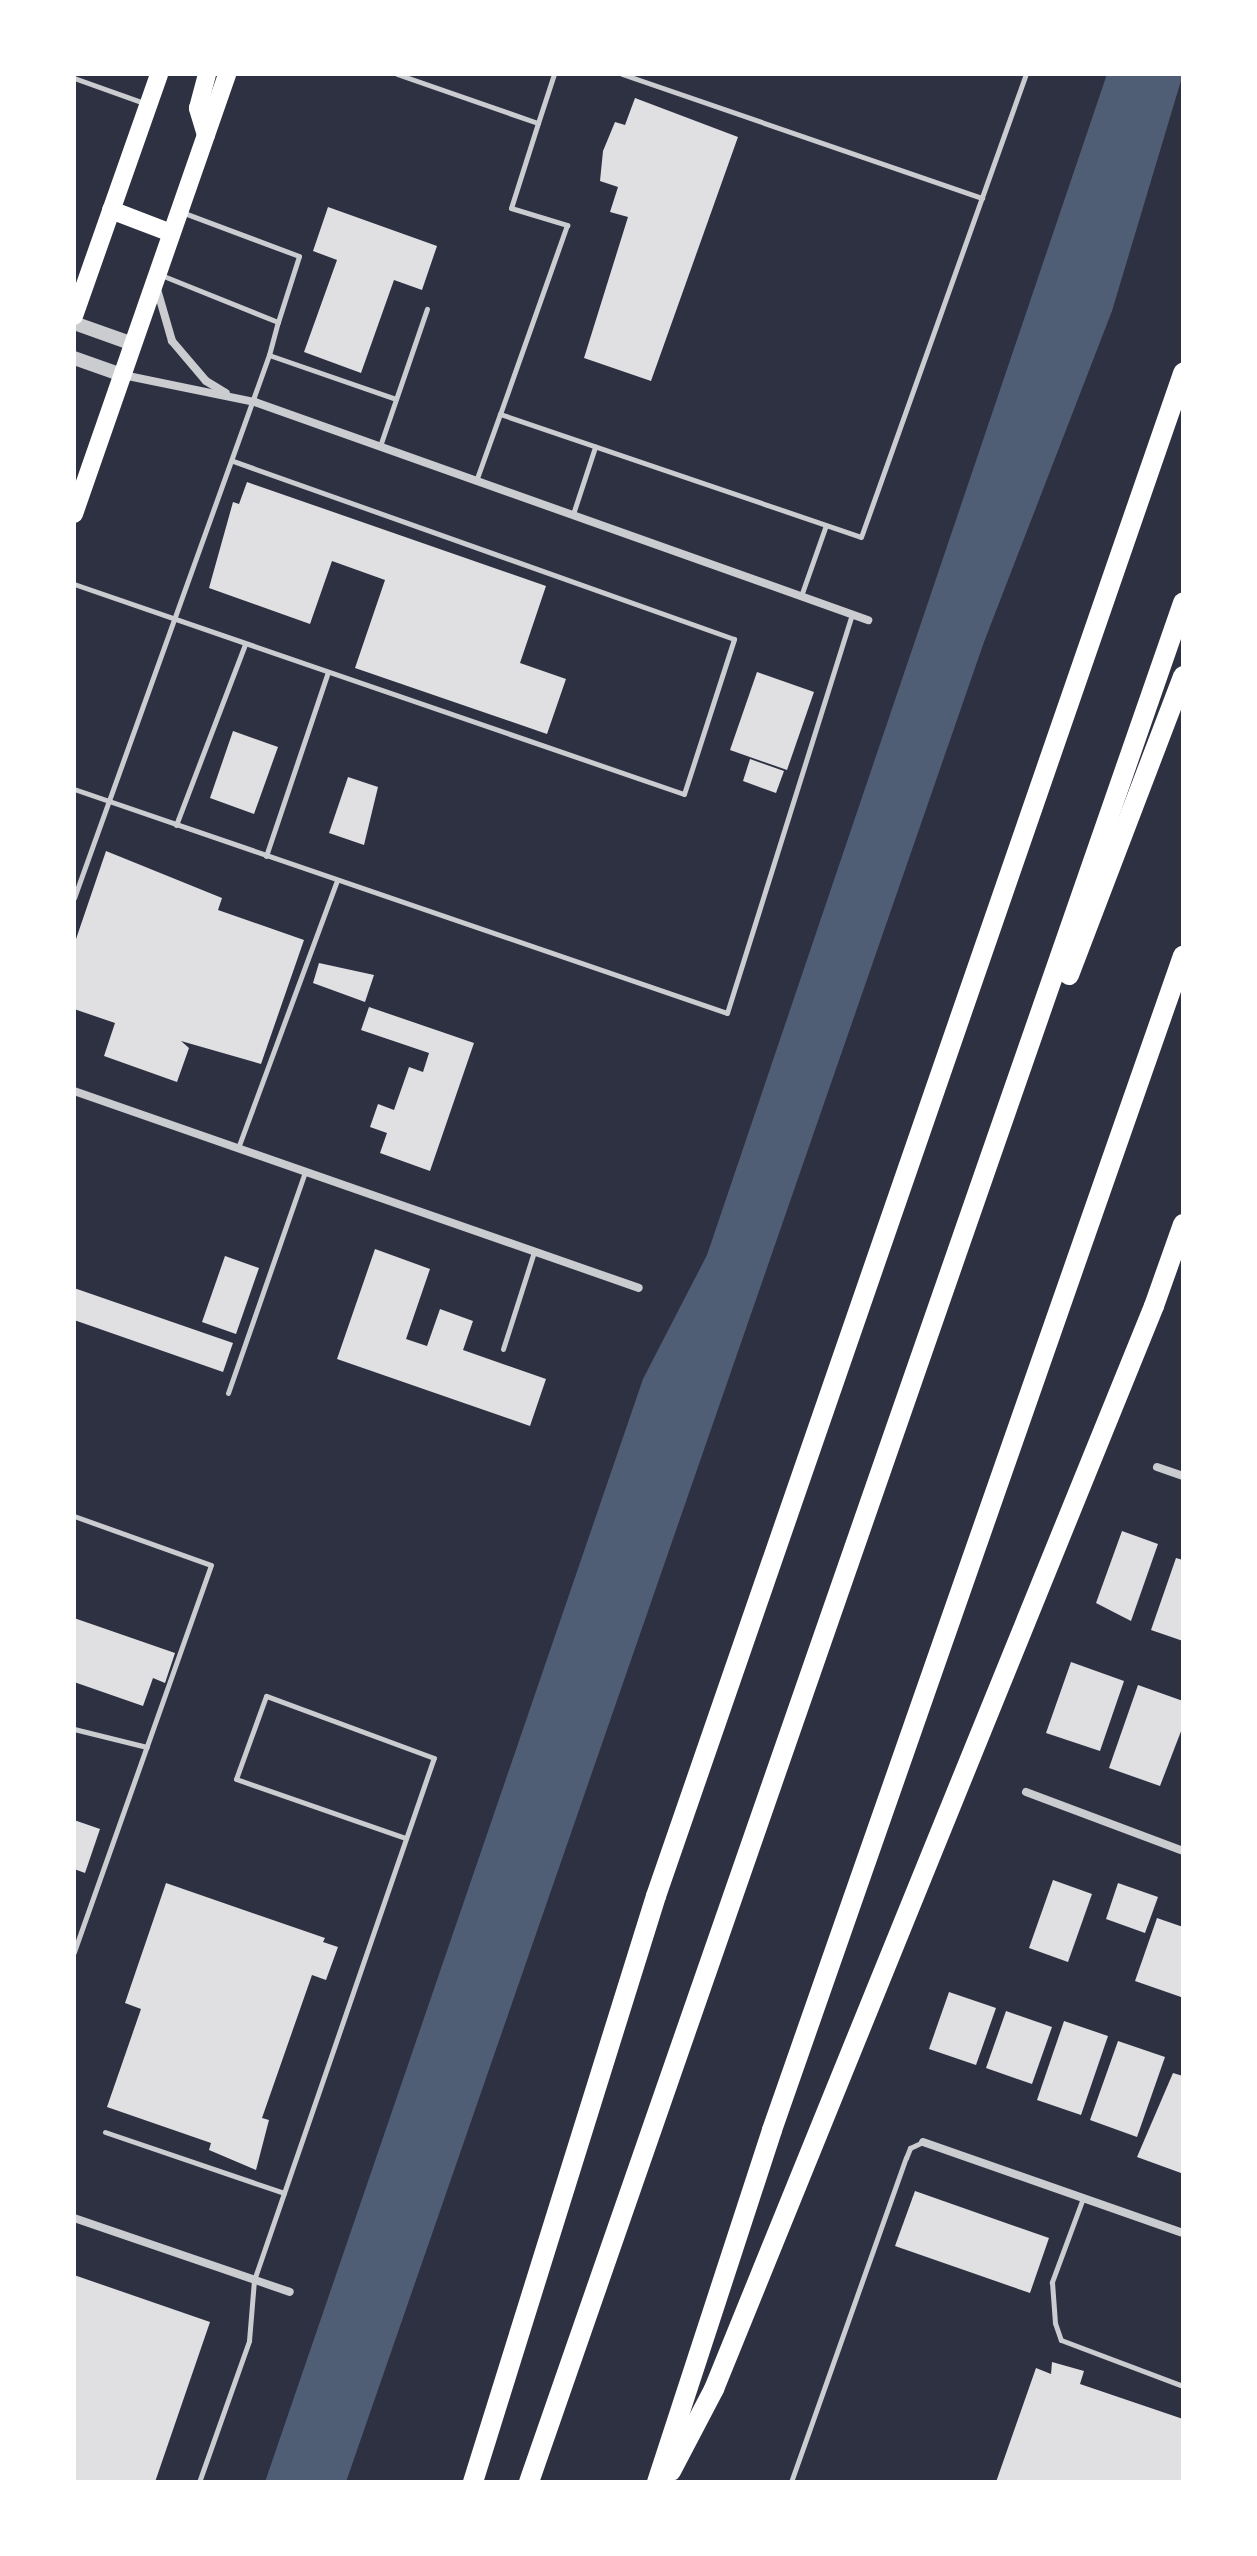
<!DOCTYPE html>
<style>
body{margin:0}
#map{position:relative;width:1257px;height:2556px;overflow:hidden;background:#2d3142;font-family:"Exo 2",sans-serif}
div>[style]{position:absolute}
.water>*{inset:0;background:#4f5d75}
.building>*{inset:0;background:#e0e0e3}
.service>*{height:5px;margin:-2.5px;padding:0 2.5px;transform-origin:2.5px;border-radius:2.5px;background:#caccd0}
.minor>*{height:8px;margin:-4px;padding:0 4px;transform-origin:4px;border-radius:4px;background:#caccd0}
.tertiary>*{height:14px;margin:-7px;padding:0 7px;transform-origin:7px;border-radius:7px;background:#caccd0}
.primary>*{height:18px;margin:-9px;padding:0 9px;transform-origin:9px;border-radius:9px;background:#fff}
.motorway>*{height:20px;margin:-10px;padding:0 10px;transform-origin:10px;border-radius:10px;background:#fff}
span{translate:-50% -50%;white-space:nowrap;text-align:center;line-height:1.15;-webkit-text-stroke:6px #fff;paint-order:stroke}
.frame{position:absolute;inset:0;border:76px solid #fff;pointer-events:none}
</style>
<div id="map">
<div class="water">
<i style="clip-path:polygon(1107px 74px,1183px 74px,1112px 311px,984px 642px,346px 2482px,265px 2482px,643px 1379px,707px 1255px)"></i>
</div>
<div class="building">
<i style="clip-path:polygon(635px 98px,738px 137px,651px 381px,584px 358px,628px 217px,610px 212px,618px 187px,600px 181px,603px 151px,615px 122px,625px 125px)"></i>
<i style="clip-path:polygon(328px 207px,437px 246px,422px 290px,394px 280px,361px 373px,304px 352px,337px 260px,313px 251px)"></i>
<i style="clip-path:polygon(247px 482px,546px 586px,520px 663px,566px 679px,547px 734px,355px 668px,385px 580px,332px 561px,310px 624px,209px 588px,233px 502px,239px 504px)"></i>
<i style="clip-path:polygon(757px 672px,814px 692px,787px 770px,730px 750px)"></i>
<i style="clip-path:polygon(233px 731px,278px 747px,254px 814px,210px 798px)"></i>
<i style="clip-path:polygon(750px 759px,784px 771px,776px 793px,743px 781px)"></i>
<i style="clip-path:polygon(348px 777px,378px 787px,364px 845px,329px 833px)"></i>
<i style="clip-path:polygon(106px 851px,222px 898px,218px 910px,304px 940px,261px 1064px,181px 1041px,189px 1048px,177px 1082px,104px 1056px,115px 1023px,74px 1009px,74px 945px)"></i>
<i style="clip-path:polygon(319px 963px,374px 975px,365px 1002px,313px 983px)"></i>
<i style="clip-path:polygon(369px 1007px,474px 1043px,430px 1171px,380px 1153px,387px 1133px,370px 1127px,378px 1104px,394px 1110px,409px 1067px,423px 1072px,429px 1053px,361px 1030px)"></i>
<i style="clip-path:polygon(375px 1249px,430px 1269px,406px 1339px,427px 1346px,440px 1309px,473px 1321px,463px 1350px,546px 1379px,530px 1426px,337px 1359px)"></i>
<i style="clip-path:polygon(225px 1256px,259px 1268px,236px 1334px,202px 1322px)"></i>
<i style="clip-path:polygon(74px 1288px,233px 1343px,223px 1372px,74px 1320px)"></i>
<i style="clip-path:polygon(1122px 1531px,1158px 1544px,1131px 1621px,1096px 1603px)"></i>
<i style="clip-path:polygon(1176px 1558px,1183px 1560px,1183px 1641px,1151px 1630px)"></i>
<i style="clip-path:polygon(74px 1618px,175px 1653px,165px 1683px,153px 1678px,143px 1706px,74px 1682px)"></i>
<i style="clip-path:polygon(1071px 1662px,1124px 1681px,1100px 1751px,1046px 1733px)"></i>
<i style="clip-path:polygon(1138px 1685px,1183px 1701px,1183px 1726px,1160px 1786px,1109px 1768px)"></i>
<i style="clip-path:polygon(74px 1820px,100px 1829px,85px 1873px,74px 1869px)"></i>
<i style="clip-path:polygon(1053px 1880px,1092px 1894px,1068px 1962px,1029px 1948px)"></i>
<i style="clip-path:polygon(166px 1883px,325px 1938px,323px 1942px,338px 1947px,326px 1980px,312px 1975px,262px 2118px,269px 2120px,256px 2170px,209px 2150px,211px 2143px,107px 2107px,141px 2009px,125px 2003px)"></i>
<i style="clip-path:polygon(1118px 1883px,1158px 1897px,1145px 1933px,1106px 1919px)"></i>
<i style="clip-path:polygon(1157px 1918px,1183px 1927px,1181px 1997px,1135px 1981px)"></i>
<i style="clip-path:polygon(949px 1992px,996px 2008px,976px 2065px,929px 2049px)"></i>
<i style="clip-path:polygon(1006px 2011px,1052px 2027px,1032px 2084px,986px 2068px)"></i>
<i style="clip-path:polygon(1064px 2021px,1108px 2036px,1081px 2115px,1037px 2100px)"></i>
<i style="clip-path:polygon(1118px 2041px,1165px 2057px,1137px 2137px,1090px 2120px)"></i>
<i style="clip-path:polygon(1173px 2073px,1183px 2076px,1181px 2173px,1137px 2157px)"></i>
<i style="clip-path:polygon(915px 2191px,1049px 2238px,1030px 2293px,895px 2246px)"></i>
<i style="clip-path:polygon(74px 2275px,210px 2322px,155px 2482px,74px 2482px)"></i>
<i style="clip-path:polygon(1052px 2362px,1084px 2371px,1080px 2384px,1183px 2419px,1183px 2482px,996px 2482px,1036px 2368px,1051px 2374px)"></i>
</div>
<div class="service">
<i style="left:397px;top:74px;width:149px;rotate:19.2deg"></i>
<i style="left:538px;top:123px;width:89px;rotate:107.6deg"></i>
<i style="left:511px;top:208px;width:59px;rotate:16.9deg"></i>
<i style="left:567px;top:225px;width:201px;rotate:109.5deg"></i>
<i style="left:500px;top:414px;width:381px;rotate:18.8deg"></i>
<i style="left:861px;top:537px;width:492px;rotate:-70.4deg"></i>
<i style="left:622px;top:74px;width:381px;rotate:19deg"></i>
<i style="left:74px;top:78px;width:74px;rotate:19.7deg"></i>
<i style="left:538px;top:123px;width:52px;rotate:-71.9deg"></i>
<i style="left:161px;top:275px;width:126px;rotate:21.9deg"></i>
<i style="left:278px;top:322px;width:69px;rotate:-72.3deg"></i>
<i style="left:299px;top:256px;width:123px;rotate:-159.5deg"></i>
<i style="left:269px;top:355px;width:34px;rotate:-75deg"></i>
<i style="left:380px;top:446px;width:145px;rotate:-71.1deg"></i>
<i style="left:476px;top:481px;width:71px;rotate:-70.3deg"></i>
<i style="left:573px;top:514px;width:71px;rotate:-71.8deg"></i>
<i style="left:74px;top:584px;width:645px;rotate:19deg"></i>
<i style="left:684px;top:794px;width:163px;rotate:-72.1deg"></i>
<i style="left:734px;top:639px;width:532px;rotate:-160.44deg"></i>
<i style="left:801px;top:596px;width:75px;rotate:-70.6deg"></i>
<i style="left:74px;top:789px;width:690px;rotate:18.93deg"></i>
<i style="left:727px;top:1013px;width:417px;rotate:-72.6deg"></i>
<i style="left:176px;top:825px;width:194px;rotate:-69.1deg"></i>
<i style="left:266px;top:856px;width:194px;rotate:-71.4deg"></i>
<i style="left:74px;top:898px;width:577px;rotate:-70.25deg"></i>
<i style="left:269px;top:355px;width:134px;rotate:19.1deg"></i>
<i style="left:238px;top:1148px;width:285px;rotate:-69.7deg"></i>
<i style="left:503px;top:1349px;width:102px;rotate:-72.3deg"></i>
<i style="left:228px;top:1393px;width:234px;rotate:-70.8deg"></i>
<i style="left:74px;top:1516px;width:145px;rotate:19.7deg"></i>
<i style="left:211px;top:1565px;width:411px;rotate:109.5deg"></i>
<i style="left:74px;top:1729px;width:75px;rotate:13.9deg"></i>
<i style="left:105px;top:2132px;width:189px;rotate:18.8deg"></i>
<i style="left:284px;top:2193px;width:92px;rotate:109deg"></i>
<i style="left:254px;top:2280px;width:61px;rotate:94.7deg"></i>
<i style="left:249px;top:2341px;width:150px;rotate:109.5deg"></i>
<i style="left:284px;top:2193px;width:460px;rotate:-71deg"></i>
<i style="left:434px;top:1758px;width:179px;rotate:-159.7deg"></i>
<i style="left:266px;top:1696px;width:88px;rotate:109.9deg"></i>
<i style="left:236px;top:1779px;width:179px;rotate:19.2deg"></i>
<i style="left:1083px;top:2198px;width:90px;rotate:110.3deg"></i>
<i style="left:1052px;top:2282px;width:41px;rotate:85.8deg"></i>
<i style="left:1055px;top:2323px;width:18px;rotate:71deg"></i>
<i style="left:1061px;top:2340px;width:130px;rotate:20.7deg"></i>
<i style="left:791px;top:2482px;width:344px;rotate:-70.5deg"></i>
<i style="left:906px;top:2158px;width:11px;rotate:-68deg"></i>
<i style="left:910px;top:2148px;width:14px;rotate:-25deg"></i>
</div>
<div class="minor">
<i style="left:157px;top:289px;width:54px;rotate:73.9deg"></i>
<i style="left:172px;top:341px;width:52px;rotate:49.6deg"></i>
<i style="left:206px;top:381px;width:23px;rotate:31deg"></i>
<i style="left:123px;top:375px;width:135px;rotate:11.6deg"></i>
<i style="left:255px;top:402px;width:651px;rotate:19.58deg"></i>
<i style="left:74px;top:1091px;width:598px;rotate:19.22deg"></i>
<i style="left:1157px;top:1467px;width:28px;rotate:19deg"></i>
<i style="left:1026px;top:1792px;width:168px;rotate:20.6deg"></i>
<i style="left:923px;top:2142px;width:275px;rotate:19.3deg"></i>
<i style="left:74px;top:2218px;width:228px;rotate:18.9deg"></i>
</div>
<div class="tertiary">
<i style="left:74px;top:323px;width:63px;rotate:19.6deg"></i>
<i style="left:74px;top:358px;width:51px;rotate:19.5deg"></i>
</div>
<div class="primary">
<i style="left:206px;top:135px;width:28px;rotate:-107deg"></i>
<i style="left:198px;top:108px;width:35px;rotate:-75deg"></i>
<i style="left:111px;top:210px;width:64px;rotate:21deg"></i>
<i style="left:74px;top:316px;width:256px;rotate:-70.6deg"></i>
<i style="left:74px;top:514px;width:466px;rotate:-70.8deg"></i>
</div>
<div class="motorway">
<i style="left:1069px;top:975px;width:320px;rotate:-69.1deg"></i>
<i style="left:671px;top:2471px;width:93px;rotate:-62.3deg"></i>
<i style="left:714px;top:2389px;width:1169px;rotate:-67.89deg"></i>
<i style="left:1154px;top:1306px;width:87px;rotate:-70.5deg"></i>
<i style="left:473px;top:2482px;width:614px;rotate:-72.66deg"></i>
<i style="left:656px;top:1896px;width:1612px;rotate:-70.91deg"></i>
<i style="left:529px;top:2482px;width:1990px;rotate:-70.81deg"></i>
<i style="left:657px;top:2482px;width:370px;rotate:-71.9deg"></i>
<i style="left:772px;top:2130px;width:1244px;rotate:-70.71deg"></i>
</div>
<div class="frame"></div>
</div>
